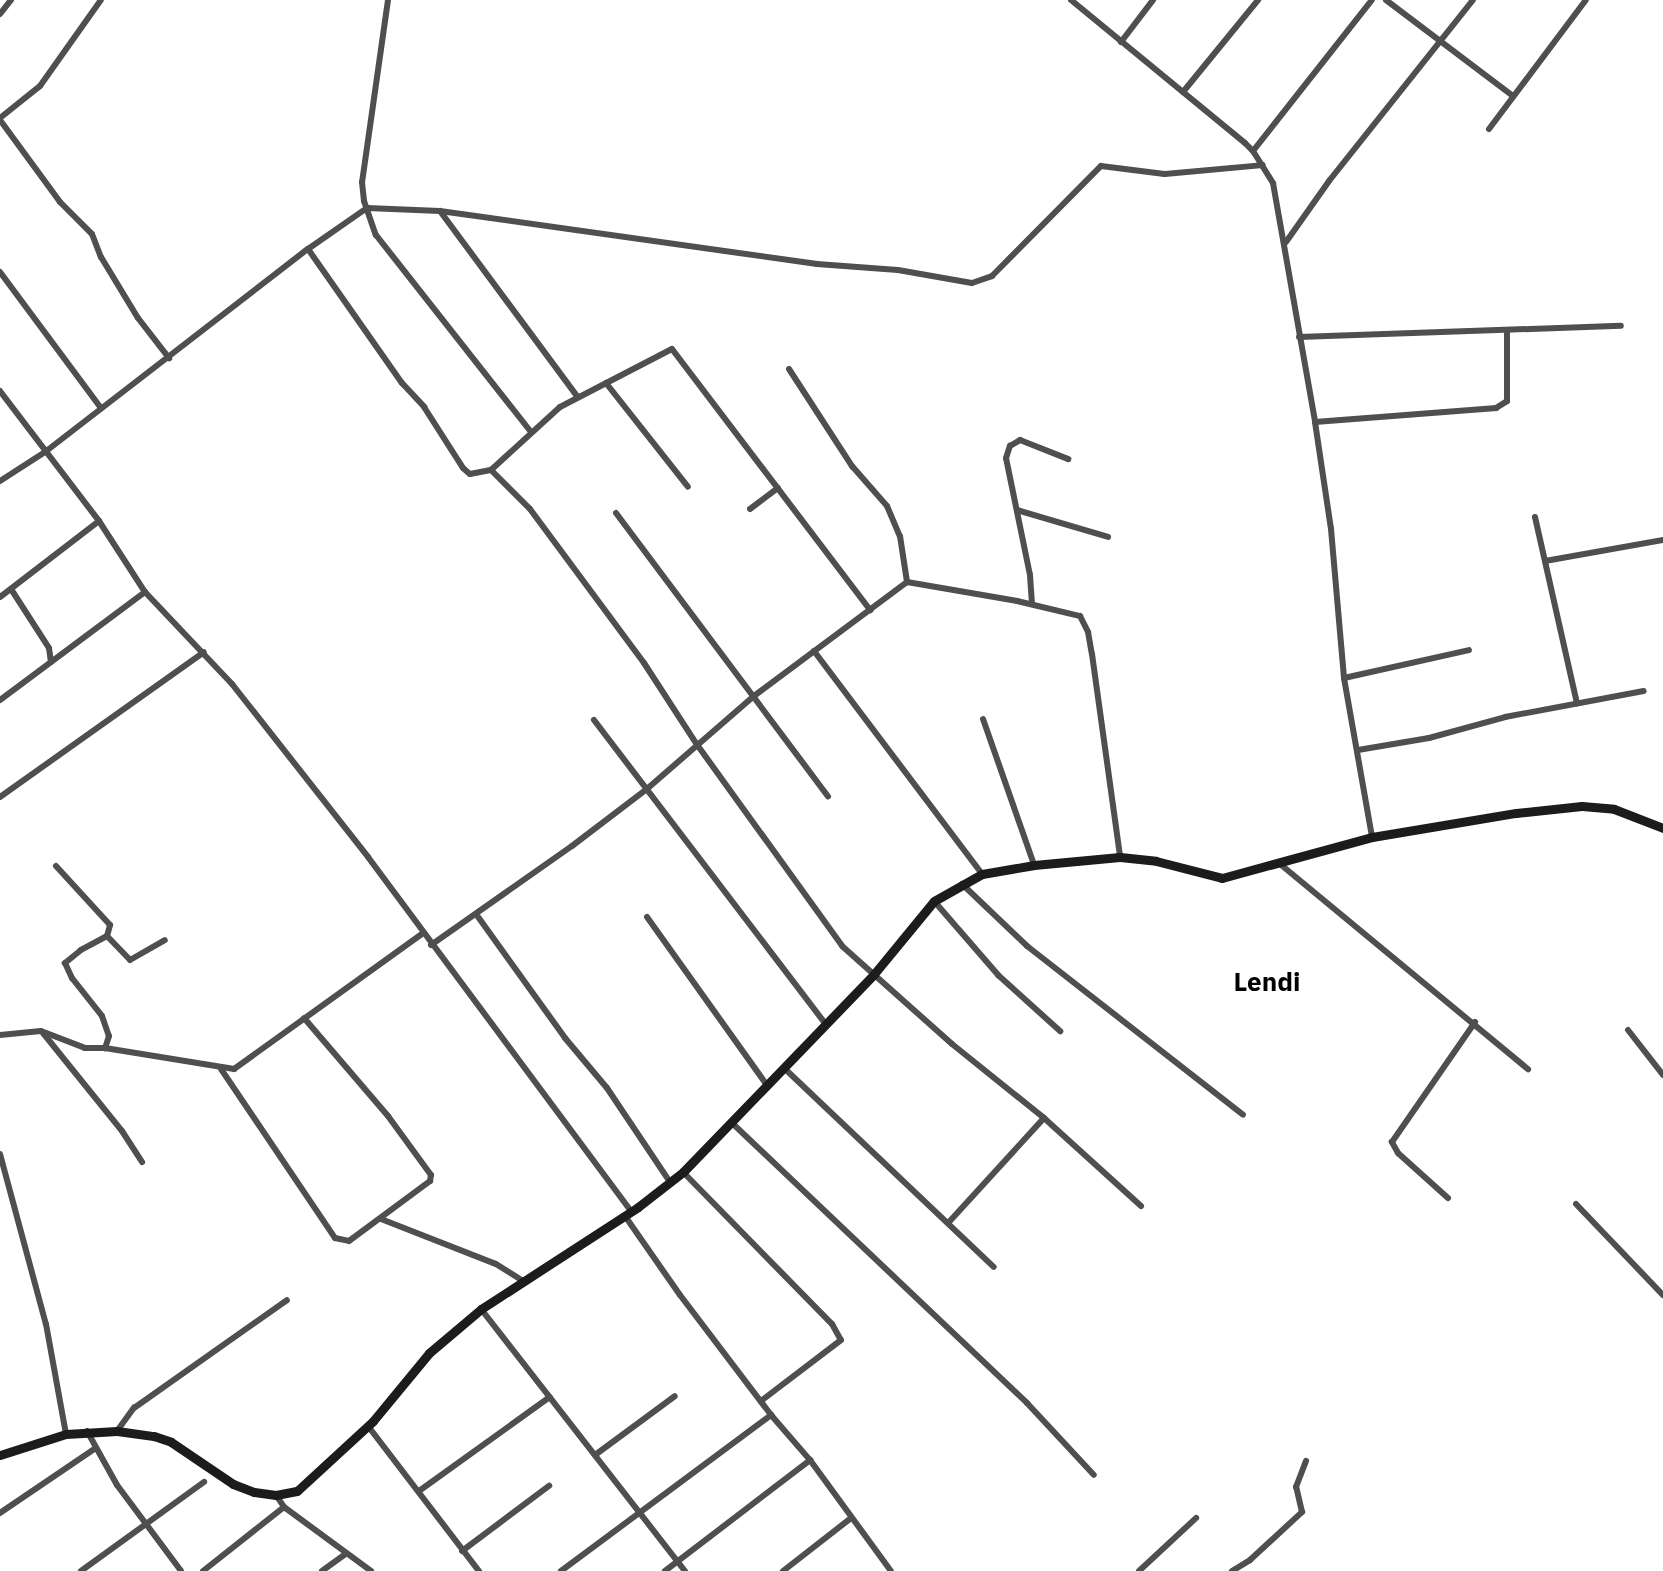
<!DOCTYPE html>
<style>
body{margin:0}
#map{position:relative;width:1663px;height:1571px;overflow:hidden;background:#fff;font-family:"IBM Plex Sans",sans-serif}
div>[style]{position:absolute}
.street>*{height:6px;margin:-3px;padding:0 3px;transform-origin:3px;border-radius:3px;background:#4f4f4f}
.secondary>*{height:9px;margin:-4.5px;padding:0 4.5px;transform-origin:4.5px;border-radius:4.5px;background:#1c1c1c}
span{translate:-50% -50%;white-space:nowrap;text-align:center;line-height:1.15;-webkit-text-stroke:7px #fff;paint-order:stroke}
.quarter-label{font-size:26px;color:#000;font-weight:700}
</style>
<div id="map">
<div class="street">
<i style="left:388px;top:0;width:184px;rotate:98.1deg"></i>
<i style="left:362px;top:182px;width:19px;rotate:84deg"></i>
<i style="left:364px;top:201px;width:36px;rotate:71deg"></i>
<i style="left:376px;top:235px;width:251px;rotate:51.8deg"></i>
<i style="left:1071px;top:0;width:225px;rotate:39.4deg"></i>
<i style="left:1245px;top:143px;width:11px;rotate:45deg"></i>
<i style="left:1253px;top:151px;width:38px;rotate:58deg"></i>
<i style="left:1273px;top:183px;width:243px;rotate:80deg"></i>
<i style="left:1315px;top:422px;width:108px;rotate:81.5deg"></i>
<i style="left:1331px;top:529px;width:150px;rotate:85deg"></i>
<i style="left:1344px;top:678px;width:161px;rotate:80deg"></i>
<i style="left:1386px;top:0;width:159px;rotate:37.1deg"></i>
<i style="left:0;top:14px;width:18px;rotate:-52deg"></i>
<i style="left:1121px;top:42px;width:53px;rotate:-52.7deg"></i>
<i style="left:1183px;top:92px;width:119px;rotate:-50.8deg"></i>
<i style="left:0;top:118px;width:51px;rotate:-38.7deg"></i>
<i style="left:40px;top:86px;width:105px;rotate:-54.7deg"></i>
<i style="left:0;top:120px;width:102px;rotate:53.8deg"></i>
<i style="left:60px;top:202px;width:45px;rotate:45deg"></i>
<i style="left:92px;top:234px;width:25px;rotate:69deg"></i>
<i style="left:101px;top:257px;width:71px;rotate:58.8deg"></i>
<i style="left:138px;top:318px;width:51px;rotate:52.2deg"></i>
<i style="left:1489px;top:129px;width:161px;rotate:-53.1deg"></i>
<i style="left:1253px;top:151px;width:192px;rotate:-51.8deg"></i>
<i style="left:440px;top:211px;width:230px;rotate:53.5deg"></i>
<i style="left:1286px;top:242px;width:75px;rotate:-54.8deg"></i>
<i style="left:1329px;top:181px;width:231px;rotate:-51.5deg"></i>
<i style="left:308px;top:249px;width:164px;rotate:55deg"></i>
<i style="left:402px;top:383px;width:33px;rotate:47deg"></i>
<i style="left:424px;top:407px;width:72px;rotate:57.4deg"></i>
<i style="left:463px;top:468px;width:9px;rotate:41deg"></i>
<i style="left:470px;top:474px;width:21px;rotate:-11deg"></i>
<i style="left:491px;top:470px;width:55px;rotate:45deg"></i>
<i style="left:530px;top:509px;width:192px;rotate:53.5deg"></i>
<i style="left:644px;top:663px;width:99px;rotate:57deg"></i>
<i style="left:698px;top:746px;width:246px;rotate:54.2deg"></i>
<i style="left:842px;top:946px;width:147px;rotate:41.7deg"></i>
<i style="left:952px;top:1044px;width:118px;rotate:38.8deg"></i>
<i style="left:1044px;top:1118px;width:131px;rotate:42.2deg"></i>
<i style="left:0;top:272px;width:169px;rotate:53.4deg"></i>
<i style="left:1299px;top:337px;width:322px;rotate:-2deg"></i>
<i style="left:789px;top:369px;width:116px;rotate:57deg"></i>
<i style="left:852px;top:466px;width:53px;rotate:48.8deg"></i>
<i style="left:887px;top:506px;width:33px;rotate:67deg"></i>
<i style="left:900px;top:536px;width:47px;rotate:81.3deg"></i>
<i style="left:606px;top:383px;width:132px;rotate:51.7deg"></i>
<i style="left:0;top:391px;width:163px;rotate:52.7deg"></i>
<i style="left:99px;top:521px;width:85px;rotate:57.1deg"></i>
<i style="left:145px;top:592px;width:127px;rotate:46.6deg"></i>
<i style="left:232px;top:684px;width:220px;rotate:51.8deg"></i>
<i style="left:368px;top:857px;width:441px;rotate:53.4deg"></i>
<i style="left:1315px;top:422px;width:182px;rotate:-4.4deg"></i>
<i style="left:1496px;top:408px;width:13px;rotate:-32deg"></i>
<i style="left:1507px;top:401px;width:71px;rotate:-90deg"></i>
<i style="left:491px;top:470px;width:93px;rotate:-42.4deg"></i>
<i style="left:560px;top:407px;width:126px;rotate:-27.4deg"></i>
<i style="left:672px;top:349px;width:328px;rotate:52.8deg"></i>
<i style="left:0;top:481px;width:54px;rotate:-32.8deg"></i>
<i style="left:45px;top:452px;width:332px;rotate:-37.7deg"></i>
<i style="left:308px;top:249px;width:72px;rotate:-34.8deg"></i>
<i style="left:367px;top:208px;width:73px;rotate:2.4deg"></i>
<i style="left:440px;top:211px;width:381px;rotate:8deg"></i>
<i style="left:817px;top:264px;width:81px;rotate:4.2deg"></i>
<i style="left:898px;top:270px;width:75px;rotate:10deg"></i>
<i style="left:972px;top:283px;width:21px;rotate:-19deg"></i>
<i style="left:992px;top:276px;width:155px;rotate:-45.3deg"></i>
<i style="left:1101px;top:166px;width:64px;rotate:7.1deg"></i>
<i style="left:1165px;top:174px;width:98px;rotate:-5.2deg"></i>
<i style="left:750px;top:509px;width:35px;rotate:-37deg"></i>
<i style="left:1017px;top:510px;width:95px;rotate:16.5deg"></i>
<i style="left:616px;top:513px;width:354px;rotate:53.2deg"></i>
<i style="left:1535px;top:517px;width:191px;rotate:77.3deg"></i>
<i style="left:1545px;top:561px;width:120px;rotate:-10.1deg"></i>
<i style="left:11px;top:589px;width:70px;rotate:57.2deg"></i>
<i style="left:49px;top:648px;width:14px;rotate:82deg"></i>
<i style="left:0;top:597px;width:125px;rotate:-37.5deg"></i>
<i style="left:1032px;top:604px;width:29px;rotate:-94deg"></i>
<i style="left:1030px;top:575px;width:119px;rotate:-101.6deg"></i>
<i style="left:1006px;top:458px;width:13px;rotate:-72deg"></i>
<i style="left:1010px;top:446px;width:12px;rotate:-31deg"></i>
<i style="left:1020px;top:440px;width:52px;rotate:21.6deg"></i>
<i style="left:814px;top:651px;width:279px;rotate:53deg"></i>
<i style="left:1344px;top:678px;width:128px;rotate:-12.6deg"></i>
<i style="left:0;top:700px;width:181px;rotate:-36.7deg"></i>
<i style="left:983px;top:719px;width:155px;rotate:70.7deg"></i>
<i style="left:594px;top:720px;width:382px;rotate:52.7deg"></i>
<i style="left:1358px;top:750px;width:72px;rotate:-9.6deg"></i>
<i style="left:1429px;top:738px;width:79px;rotate:-15.4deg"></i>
<i style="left:1505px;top:717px;width:141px;rotate:-10.6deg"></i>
<i style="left:0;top:797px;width:250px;rotate:-35.4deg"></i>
<i style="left:1280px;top:864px;width:322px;rotate:39.6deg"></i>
<i style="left:56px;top:866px;width:80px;rotate:47.5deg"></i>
<i style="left:110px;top:925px;width:11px;rotate:105deg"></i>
<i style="left:107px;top:936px;width:30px;rotate:152deg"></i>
<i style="left:81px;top:950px;width:21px;rotate:141deg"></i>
<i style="left:65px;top:963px;width:17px;rotate:65deg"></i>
<i style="left:72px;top:978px;width:48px;rotate:51.7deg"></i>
<i style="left:102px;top:1016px;width:21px;rotate:71deg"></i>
<i style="left:109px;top:1036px;width:13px;rotate:108deg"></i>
<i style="left:962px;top:884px;width:90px;rotate:43.6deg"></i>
<i style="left:1027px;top:946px;width:274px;rotate:38deg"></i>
<i style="left:934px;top:901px;width:98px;rotate:49.1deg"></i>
<i style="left:998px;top:975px;width:84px;rotate:42.1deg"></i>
<i style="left:476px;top:914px;width:153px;rotate:54.3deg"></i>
<i style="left:565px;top:1038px;width:65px;rotate:50deg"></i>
<i style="left:607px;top:1088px;width:113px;rotate:56.2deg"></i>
<i style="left:647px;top:917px;width:205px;rotate:54.5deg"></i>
<i style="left:107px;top:936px;width:33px;rotate:46deg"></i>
<i style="left:130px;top:960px;width:40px;rotate:-29.7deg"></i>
<i style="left:431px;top:945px;width:172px;rotate:-35.1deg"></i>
<i style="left:572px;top:846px;width:96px;rotate:-37.3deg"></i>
<i style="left:648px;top:788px;width:140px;rotate:-41deg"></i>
<i style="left:754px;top:696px;width:191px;rotate:-36.7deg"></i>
<i style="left:907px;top:582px;width:112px;rotate:9.8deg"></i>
<i style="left:1017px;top:601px;width:65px;rotate:13.4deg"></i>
<i style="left:1080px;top:616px;width:18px;rotate:63deg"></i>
<i style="left:1088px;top:632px;width:22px;rotate:80deg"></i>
<i style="left:1092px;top:654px;width:205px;rotate:82.1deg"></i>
<i style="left:1628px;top:1030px;width:57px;rotate:52.1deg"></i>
<i style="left:43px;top:1033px;width:126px;rotate:51.1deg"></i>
<i style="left:122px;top:1131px;width:37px;rotate:57deg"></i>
<i style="left:0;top:1035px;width:41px;rotate:-5.6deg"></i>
<i style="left:41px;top:1031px;width:47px;rotate:21.1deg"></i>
<i style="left:85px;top:1048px;width:20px"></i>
<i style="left:105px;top:1048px;width:131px;rotate:9.2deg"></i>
<i style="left:234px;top:1069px;width:233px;rotate:-35.7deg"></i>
<i style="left:784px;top:1068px;width:289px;rotate:43.5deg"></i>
<i style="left:221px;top:1069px;width:204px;rotate:56deg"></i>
<i style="left:335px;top:1238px;width:14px;rotate:12deg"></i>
<i style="left:349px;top:1241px;width:101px;rotate:-36.5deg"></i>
<i style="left:430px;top:1181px;width:6px;rotate:-81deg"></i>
<i style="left:431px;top:1175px;width:73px;rotate:-126.1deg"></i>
<i style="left:388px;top:1116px;width:129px;rotate:-130.6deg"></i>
<i style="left:731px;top:1122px;width:408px;rotate:43.5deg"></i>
<i style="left:1027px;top:1403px;width:98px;rotate:47.1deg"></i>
<i style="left:0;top:1154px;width:176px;rotate:74.9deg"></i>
<i style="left:46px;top:1324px;width:112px;rotate:79.7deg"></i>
<i style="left:683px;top:1172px;width:213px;rotate:45.6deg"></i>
<i style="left:832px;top:1324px;width:18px;rotate:61deg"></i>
<i style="left:841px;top:1340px;width:101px;rotate:142.7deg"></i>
<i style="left:1448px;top:1198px;width:67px;rotate:-138deg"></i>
<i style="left:1398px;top:1153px;width:13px;rotate:-119deg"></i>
<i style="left:1392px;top:1142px;width:146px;rotate:-55.3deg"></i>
<i style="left:1576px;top:1204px;width:126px;rotate:46.3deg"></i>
<i style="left:625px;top:1216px;width:96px;rotate:55.2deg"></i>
<i style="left:680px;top:1295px;width:151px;rotate:52.8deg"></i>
<i style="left:771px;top:1415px;width:60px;rotate:49.1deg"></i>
<i style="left:810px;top:1460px;width:137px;rotate:53.9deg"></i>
<i style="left:381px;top:1219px;width:123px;rotate:21.4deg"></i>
<i style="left:496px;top:1264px;width:32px;rotate:32deg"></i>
<i style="left:949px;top:1222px;width:141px;rotate:-47.6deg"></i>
<i style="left:481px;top:1309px;width:332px;rotate:52.1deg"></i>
<i style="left:368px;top:1426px;width:183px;rotate:52.6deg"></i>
<i style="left:87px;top:1431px;width:62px;rotate:60.9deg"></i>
<i style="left:117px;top:1485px;width:107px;rotate:53.3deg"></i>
<i style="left:117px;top:1431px;width:29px;rotate:-54deg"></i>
<i style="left:134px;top:1408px;width:187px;rotate:-35.2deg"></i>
<i style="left:595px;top:1455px;width:99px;rotate:-36.4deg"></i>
<i style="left:419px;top:1491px;width:161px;rotate:-35.7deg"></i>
<i style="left:276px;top:1495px;width:14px;rotate:56deg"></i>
<i style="left:284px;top:1507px;width:108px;rotate:36.3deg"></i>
<i style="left:0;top:1513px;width:114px;rotate:-34.2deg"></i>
<i style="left:462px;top:1551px;width:109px;rotate:-36.8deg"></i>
<i style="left:81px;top:1571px;width:152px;rotate:-35.9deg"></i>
<i style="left:203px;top:1571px;width:103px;rotate:-38.3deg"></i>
<i style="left:322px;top:1571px;width:29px;rotate:-36deg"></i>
<i style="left:561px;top:1571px;width:262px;rotate:-36.6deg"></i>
<i style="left:665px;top:1571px;width:183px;rotate:-37.4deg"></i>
<i style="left:783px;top:1571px;width:86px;rotate:-37.9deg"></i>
<i style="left:1139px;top:1571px;width:78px;rotate:-42.9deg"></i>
<i style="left:1232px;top:1571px;width:21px;rotate:-31deg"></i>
<i style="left:1250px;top:1560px;width:71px;rotate:-42.7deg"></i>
<i style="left:1302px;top:1512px;width:26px;rotate:-103deg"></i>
<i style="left:1296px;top:1487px;width:28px;rotate:-69deg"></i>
</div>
<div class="secondary">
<i style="left:0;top:1455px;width:69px;rotate:-17.7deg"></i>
<i style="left:66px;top:1434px;width:51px;rotate:-3.4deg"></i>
<i style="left:117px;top:1431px;width:37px;rotate:8deg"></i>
<i style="left:154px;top:1436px;width:18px;rotate:19deg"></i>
<i style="left:171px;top:1442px;width:75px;rotate:34.1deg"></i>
<i style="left:233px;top:1484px;width:22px;rotate:21deg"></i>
<i style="left:254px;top:1492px;width:22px;rotate:8deg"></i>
<i style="left:276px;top:1495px;width:21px;rotate:-11deg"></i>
<i style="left:297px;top:1491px;width:103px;rotate:-42.6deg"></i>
<i style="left:373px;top:1421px;width:88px;rotate:-50.5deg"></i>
<i style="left:429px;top:1353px;width:68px;rotate:-40.2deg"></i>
<i style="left:481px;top:1309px;width:187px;rotate:-33deg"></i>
<i style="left:638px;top:1207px;width:57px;rotate:-37.9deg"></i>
<i style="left:683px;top:1172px;width:275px;rotate:-46deg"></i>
<i style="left:874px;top:974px;width:94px;rotate:-50.6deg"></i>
<i style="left:934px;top:901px;width:55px;rotate:-29.4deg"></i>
<i style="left:982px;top:874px;width:53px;rotate:-9.8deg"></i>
<i style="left:1034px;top:865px;width:86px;rotate:-5.3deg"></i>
<i style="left:1120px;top:857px;width:36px;rotate:6deg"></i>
<i style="left:1156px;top:861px;width:68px;rotate:14.4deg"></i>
<i style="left:1222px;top:878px;width:156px;rotate:-15.3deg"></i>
<i style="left:1372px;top:837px;width:146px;rotate:-9.5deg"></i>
<i style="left:1516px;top:813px;width:66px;rotate:-6.1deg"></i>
<i style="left:1582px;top:806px;width:32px;rotate:5deg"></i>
<i style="left:1614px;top:809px;width:53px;rotate:21.2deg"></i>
</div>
<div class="quarter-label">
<span style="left:1267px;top:982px">Lendi</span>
</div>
</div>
